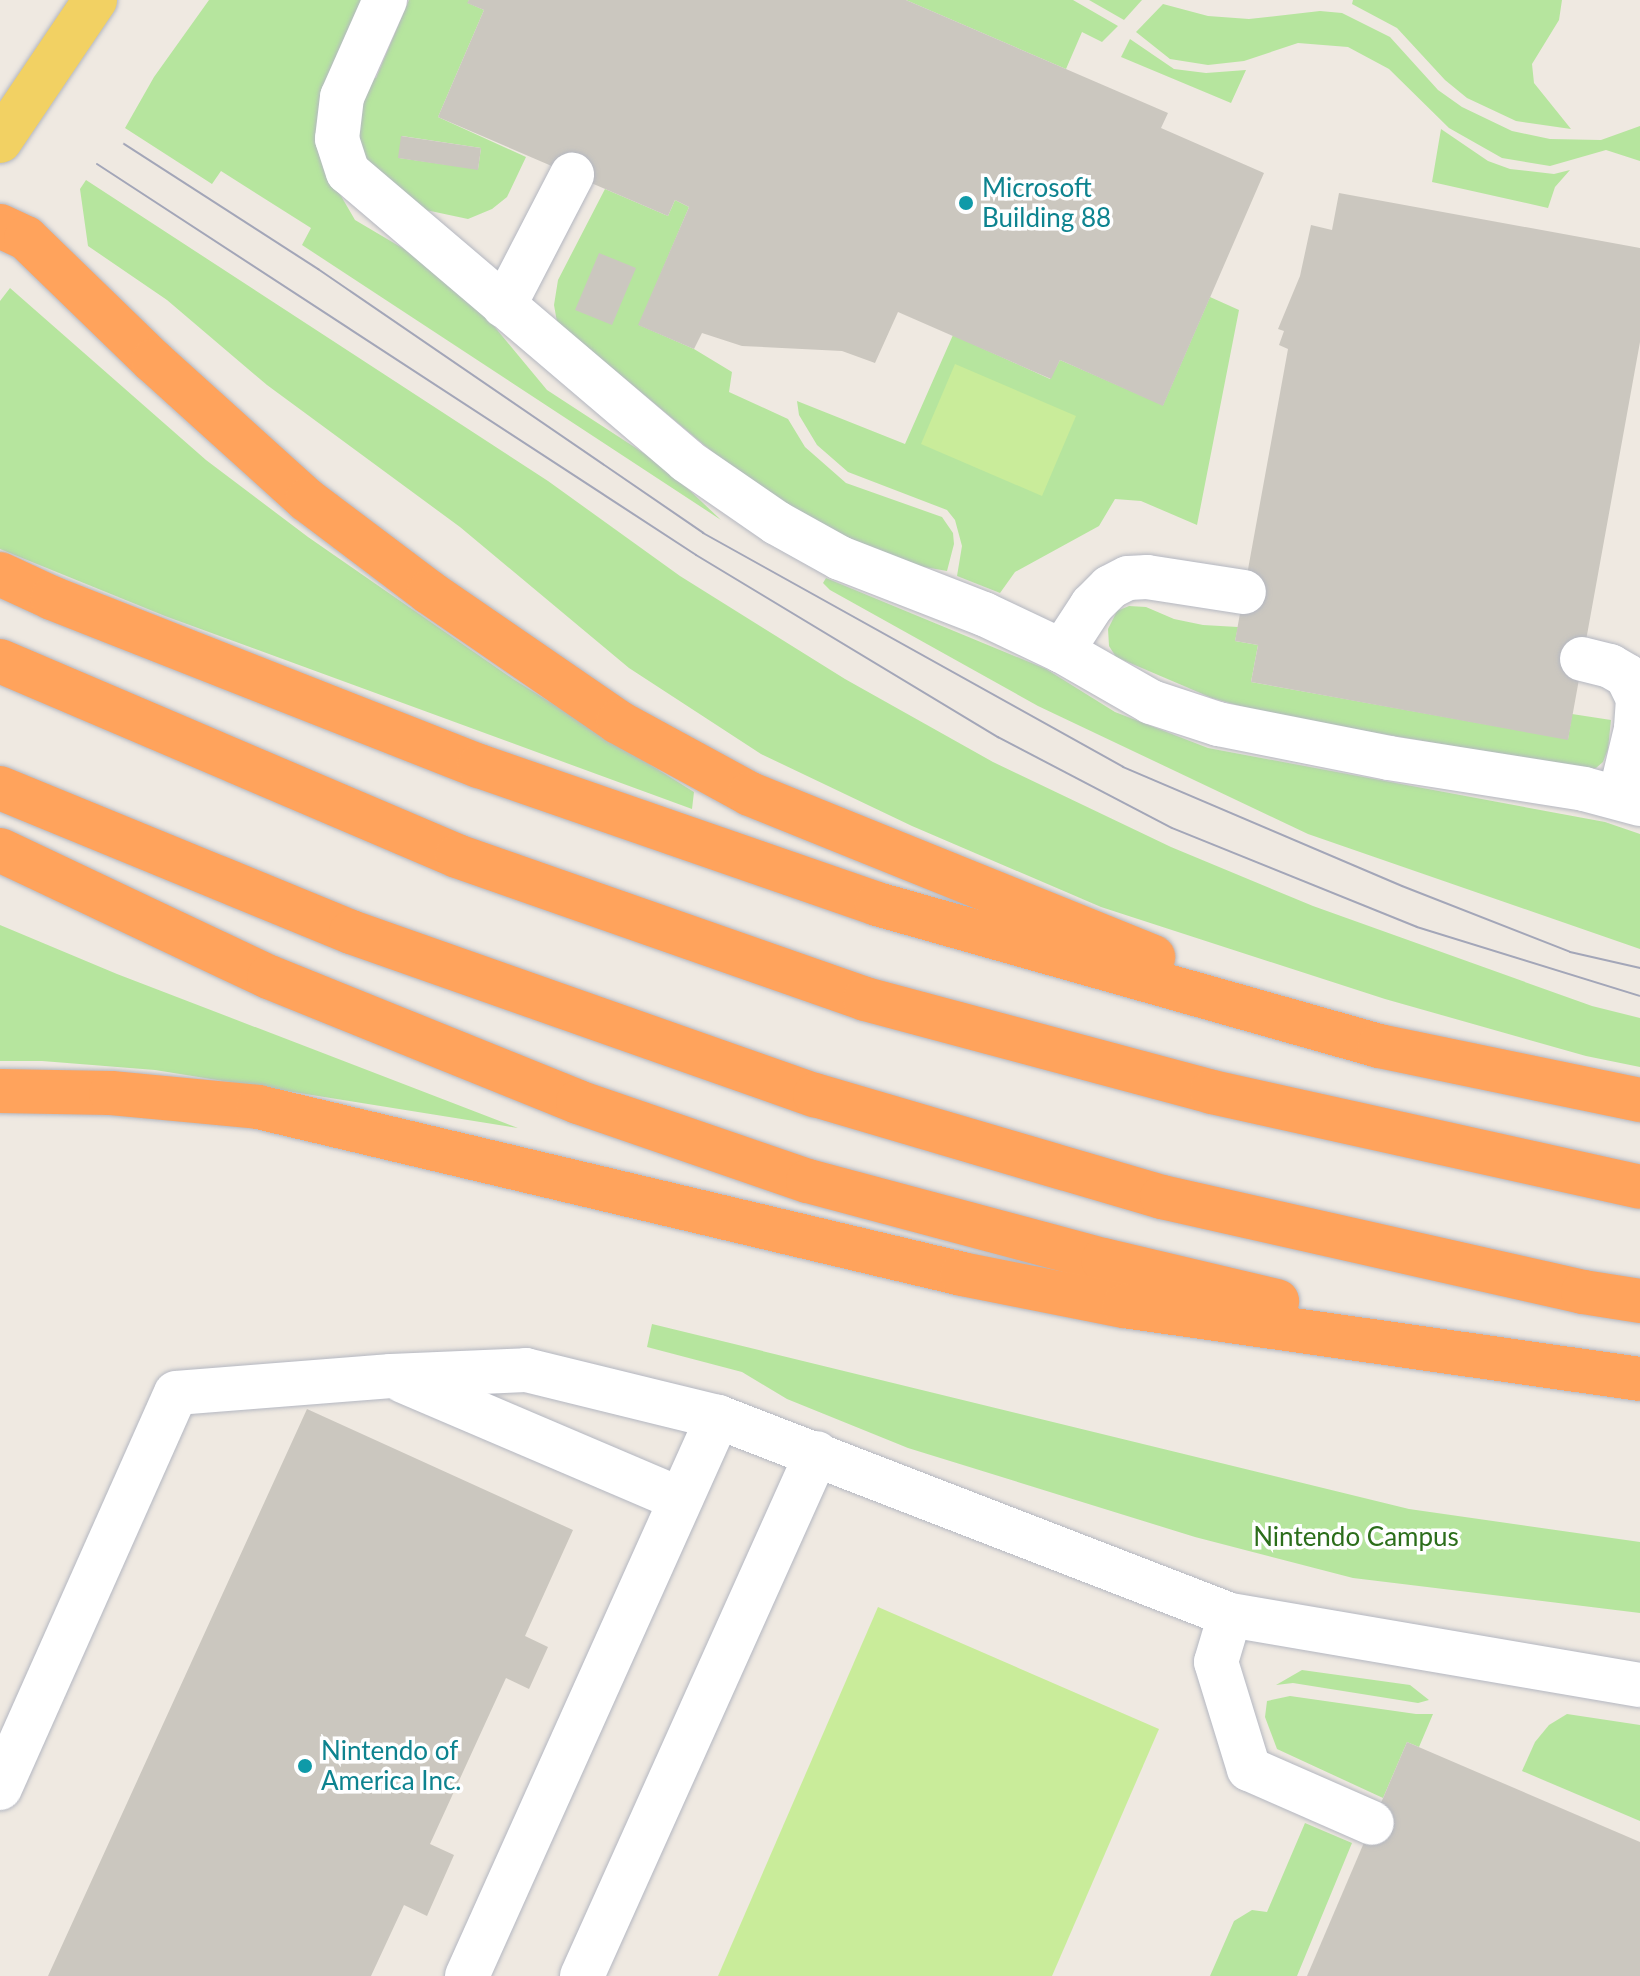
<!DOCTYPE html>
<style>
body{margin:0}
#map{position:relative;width:1640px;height:1976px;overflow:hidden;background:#efe9e1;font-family:Lato,sans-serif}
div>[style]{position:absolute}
.green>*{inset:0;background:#b6e59e}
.pitch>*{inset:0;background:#c9ec9a}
.building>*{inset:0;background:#cbc7bf}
.roads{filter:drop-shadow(0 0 2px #b4b7c1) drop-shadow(0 0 2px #b4b7c1)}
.minor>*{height:44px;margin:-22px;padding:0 22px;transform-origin:22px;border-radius:22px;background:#fff}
.major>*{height:44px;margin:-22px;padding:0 22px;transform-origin:22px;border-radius:22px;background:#f2d163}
.highway>*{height:44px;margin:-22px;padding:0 22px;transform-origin:22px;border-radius:22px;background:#ffa35c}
.tram>*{height:2px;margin:-1px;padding:0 1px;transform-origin:1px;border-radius:1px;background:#a3a6b8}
.dots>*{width:22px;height:22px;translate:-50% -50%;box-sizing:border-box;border:4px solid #fff;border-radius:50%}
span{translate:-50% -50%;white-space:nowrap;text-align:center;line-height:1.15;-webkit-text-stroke:7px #fff;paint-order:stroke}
.culture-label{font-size:26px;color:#0d838f}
.left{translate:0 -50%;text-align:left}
.park-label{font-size:26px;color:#2c6e1b}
</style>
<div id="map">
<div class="green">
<i style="clip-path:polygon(209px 0,363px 0,330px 177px,355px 220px,421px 259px,479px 308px,547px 390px,665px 467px,721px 520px,302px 245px,311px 228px,221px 171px,212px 184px,125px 128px,154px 77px)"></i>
<i style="clip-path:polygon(evenodd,409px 0,469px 0,468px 3px,484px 10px,438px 117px,526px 157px,507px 197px,492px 209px,468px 219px,421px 209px,367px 168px,357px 142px,357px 116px,371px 76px,376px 78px,409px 0,402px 136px,481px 148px,478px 169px,399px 158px,402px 136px)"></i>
<i style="clip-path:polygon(906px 0,1073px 0,1118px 26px,1102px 42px,1082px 32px,1066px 69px)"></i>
<i style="clip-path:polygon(1089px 0,1142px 0,1124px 20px)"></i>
<i style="clip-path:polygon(1353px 0,1562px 0,1559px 20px,1532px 64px,1534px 83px,1571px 129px,1516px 121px,1467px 98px,1445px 80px,1397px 28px,1352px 4px)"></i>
<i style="clip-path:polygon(1163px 4px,1208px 16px,1249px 19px,1320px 11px,1342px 13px,1390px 37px,1438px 90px,1462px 107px,1512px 131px,1550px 139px,1601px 140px,1640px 126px,1640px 161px,1606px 150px,1550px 166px,1502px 158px,1449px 128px,1389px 69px,1348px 47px,1298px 43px,1244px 61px,1208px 65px,1170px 59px,1136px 32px)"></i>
<i style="clip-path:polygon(1130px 39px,1174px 69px,1206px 73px,1246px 70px,1231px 103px,1121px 57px)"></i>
<i style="clip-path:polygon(1441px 129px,1488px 161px,1510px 169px,1554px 174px,1570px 170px,1555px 187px,1548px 208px,1432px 182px)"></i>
<i style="clip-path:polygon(86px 180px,548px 481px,680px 576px,845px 679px,993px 762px,1171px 847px,1313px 906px,1592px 1006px,1640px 1018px,1640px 1067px,1586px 1056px,1385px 999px,1101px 907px,912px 826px,761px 754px,629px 668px,460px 527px,267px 385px,167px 300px,88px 246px,80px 189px)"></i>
<i style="clip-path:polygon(605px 189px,668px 216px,675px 200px,689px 207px,639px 325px,694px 349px,732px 372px,729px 392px,788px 419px,805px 447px,846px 483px,942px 517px,953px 533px,954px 544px,947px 571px,913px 565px,837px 540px,733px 469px,557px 322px,554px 305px,558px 280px)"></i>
<i style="clip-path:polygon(10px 288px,206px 460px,308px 537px,513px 679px,694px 792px,692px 809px,165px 616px,0 549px,0 301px)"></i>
<i style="clip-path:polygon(1210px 297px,1239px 310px,1197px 525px,1141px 501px,1115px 499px,1099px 526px,1015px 572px,1000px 593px,957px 576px,962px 546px,955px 520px,947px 510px,848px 472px,817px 445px,799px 415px,797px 401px,905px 444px,953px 335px,1050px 379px,1060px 360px,1163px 405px)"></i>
<i style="clip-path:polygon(826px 578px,1046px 669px,1115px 712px,1208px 748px,1605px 822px,1640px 834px,1640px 949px,1308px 834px,1038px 706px,830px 590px,823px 583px)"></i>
<i style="clip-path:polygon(1129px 606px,1146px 607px,1174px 619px,1203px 625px,1238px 627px,1235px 641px,1258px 645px,1251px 682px,1568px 739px,1572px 714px,1611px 720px,1608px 749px,1603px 762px,1596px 768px,1588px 769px,1272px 715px,1212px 698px,1116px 657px,1109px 646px,1108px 629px,1117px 611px)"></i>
<i style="clip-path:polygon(0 925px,117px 974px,518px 1128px,155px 1070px,42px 1061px,0 1061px)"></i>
<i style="clip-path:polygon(652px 1324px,1409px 1509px,1640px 1542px,1640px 1613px,1353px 1578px,1195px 1537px,908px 1448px,787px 1399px,742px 1372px,647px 1347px)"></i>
<i style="clip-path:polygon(1302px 1670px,1410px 1685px,1429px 1700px,1418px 1703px,1293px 1683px,1276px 1685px)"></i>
<i style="clip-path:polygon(1290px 1696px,1416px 1714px,1433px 1714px,1419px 1747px,1407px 1742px,1383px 1798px,1277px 1749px,1265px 1717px,1267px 1701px)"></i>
<i style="clip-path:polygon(1567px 1714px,1640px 1725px,1640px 1821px,1522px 1771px,1535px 1742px,1549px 1725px)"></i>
<i style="clip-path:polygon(1305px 1823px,1352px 1843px,1297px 1976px,1210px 1976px,1234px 1921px,1252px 1910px,1267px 1912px)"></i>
</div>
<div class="pitch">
<i style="clip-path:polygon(955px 364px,1076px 416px,1042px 496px,921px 444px)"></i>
<i style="clip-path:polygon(878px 1607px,1159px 1729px,1052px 1976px,718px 1976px)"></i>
</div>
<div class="building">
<i style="clip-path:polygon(469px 0,906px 0,1168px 113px,1161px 128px,1264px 173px,1163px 406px,1060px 360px,1051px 379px,898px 312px,875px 363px,842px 351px,742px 346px,702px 333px,694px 349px,638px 325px,689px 207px,675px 200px,668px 216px,438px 117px,484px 10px,467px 3px)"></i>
<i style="clip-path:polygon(401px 136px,481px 148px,478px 170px,398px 158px)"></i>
<i style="clip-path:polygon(1339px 193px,1640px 248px,1640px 342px,1568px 740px,1251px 682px,1258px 645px,1235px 641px,1288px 349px,1279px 345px,1284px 331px,1278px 329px,1300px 276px,1311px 225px,1332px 230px)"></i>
<i style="clip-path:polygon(599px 253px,636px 268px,612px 325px,575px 310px)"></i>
<i style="clip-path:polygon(307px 1409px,573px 1530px,525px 1636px,548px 1647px,529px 1689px,506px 1678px,430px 1844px,454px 1855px,427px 1916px,404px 1905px,371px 1976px,48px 1976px)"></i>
<i style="clip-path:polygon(1407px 1742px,1640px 1842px,1640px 1976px,1307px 1976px)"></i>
</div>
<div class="roads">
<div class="minor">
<i style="left:385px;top:0;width:106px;rotate:113.9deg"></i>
<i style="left:342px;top:97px;width:42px;rotate:96.8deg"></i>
<i style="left:337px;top:139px;width:35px;rotate:72deg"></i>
<i style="left:348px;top:172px;width:445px;rotate:40.4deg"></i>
<i style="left:687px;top:461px;width:109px;rotate:34.6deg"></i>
<i style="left:777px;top:523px;width:72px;rotate:29.1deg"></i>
<i style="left:840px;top:558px;width:155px;rotate:21.3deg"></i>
<i style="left:984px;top:614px;width:86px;rotate:25.4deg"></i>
<i style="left:1062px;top:651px;width:103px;rotate:29.8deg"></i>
<i style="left:1151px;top:702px;width:71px;rotate:18.2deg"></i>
<i style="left:1218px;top:724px;width:174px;rotate:11.2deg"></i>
<i style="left:1389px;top:758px;width:197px;rotate:9deg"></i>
<i style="left:1584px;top:789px;width:58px;rotate:15deg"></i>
<i style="left:504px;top:306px;width:148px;rotate:-62.6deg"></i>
<i style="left:1062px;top:651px;width:55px;rotate:-56.9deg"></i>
<i style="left:1092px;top:605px;width:25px;rotate:-45deg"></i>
<i style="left:1110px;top:587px;width:20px;rotate:-27deg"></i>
<i style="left:1128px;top:578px;width:19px;rotate:-3deg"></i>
<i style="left:1147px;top:577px;width:98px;rotate:8.8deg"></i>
<i style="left:1582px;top:659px;width:29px;rotate:14deg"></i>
<i style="left:1610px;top:666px;width:20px;rotate:30deg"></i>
<i style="left:1627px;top:676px;width:25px;rotate:64deg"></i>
<i style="left:1638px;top:699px;width:30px;rotate:94deg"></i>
<i style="left:1636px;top:729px;width:69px;rotate:103.4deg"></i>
<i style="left:403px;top:1381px;width:301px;rotate:23.1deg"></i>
<i style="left:1230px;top:1615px;width:49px;rotate:106.6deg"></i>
<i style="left:1216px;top:1662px;width:112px;rotate:72.9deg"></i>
<i style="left:1249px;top:1769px;width:134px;rotate:23.7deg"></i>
<i style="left:0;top:1788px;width:432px;rotate:-66deg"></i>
<i style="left:176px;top:1393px;width:216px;rotate:-4.5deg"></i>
<i style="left:391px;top:1376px;width:135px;rotate:-2.5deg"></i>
<i style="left:526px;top:1370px;width:198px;rotate:13.8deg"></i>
<i style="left:718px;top:1417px;width:549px;rotate:21.14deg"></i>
<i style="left:1230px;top:1615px;width:416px;rotate:9.7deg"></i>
<i style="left:467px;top:1976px;width:613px;rotate:-65.82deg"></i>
<i style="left:582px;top:1976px;width:573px;rotate:-65.8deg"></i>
</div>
<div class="major">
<i style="left:0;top:141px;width:170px;rotate:-56deg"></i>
</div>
<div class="highway">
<i style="left:0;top:226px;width:29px;rotate:25deg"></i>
<i style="left:26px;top:238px;width:177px;rotate:44.1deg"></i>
<i style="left:153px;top:361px;width:207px;rotate:42.1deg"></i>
<i style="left:307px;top:500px;width:153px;rotate:37deg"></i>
<i style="left:429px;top:592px;width:229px;rotate:34.5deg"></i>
<i style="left:618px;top:722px;width:150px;rotate:28.6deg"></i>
<i style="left:750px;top:794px;width:435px;rotate:22deg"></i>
<i style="left:0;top:574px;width:57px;rotate:24.8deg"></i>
<i style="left:52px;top:598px;width:459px;rotate:21.5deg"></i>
<i style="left:479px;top:766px;width:421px;rotate:19.1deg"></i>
<i style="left:877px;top:904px;width:522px;rotate:15.79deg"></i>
<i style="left:1379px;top:1046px;width:267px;rotate:11.7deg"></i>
<i style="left:0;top:661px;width:497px;rotate:23.1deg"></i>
<i style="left:457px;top:856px;width:432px;rotate:19.3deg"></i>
<i style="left:865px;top:999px;width:359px;rotate:15deg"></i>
<i style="left:1212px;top:1092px;width:438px;rotate:12.5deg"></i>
<i style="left:0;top:788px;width:379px;rotate:22.3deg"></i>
<i style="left:351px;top:932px;width:492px;rotate:19.4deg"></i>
<i style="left:815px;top:1095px;width:362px;rotate:16.4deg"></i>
<i style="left:1162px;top:1197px;width:432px;rotate:12.7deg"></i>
<i style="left:1583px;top:1292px;width:58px;rotate:9deg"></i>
<i style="left:0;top:850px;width:297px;rotate:25.3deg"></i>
<i style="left:269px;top:977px;width:333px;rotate:22deg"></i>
<i style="left:578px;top:1102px;width:243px;rotate:19deg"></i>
<i style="left:808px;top:1181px;width:305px;rotate:15deg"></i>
<i style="left:1103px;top:1260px;width:179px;rotate:13.3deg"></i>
<i style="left:0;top:1091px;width:111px;rotate:1deg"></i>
<i style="left:111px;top:1093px;width:148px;rotate:5.4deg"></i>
<i style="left:258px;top:1107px;width:724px;rotate:13.34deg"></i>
<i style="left:962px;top:1274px;width:165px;rotate:11.2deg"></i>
<i style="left:1124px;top:1306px;width:521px;rotate:8.05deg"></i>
</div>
</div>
<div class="tram">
<i style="left:124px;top:144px;width:231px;rotate:32.8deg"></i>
<i style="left:318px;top:269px;width:467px;rotate:34.4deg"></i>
<i style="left:703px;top:533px;width:481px;rotate:29.1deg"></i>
<i style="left:1123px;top:767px;width:303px;rotate:23.1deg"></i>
<i style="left:1402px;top:886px;width:180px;rotate:21.4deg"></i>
<i style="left:1570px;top:952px;width:72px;rotate:12.9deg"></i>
<i style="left:97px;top:164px;width:715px;rotate:33.13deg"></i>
<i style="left:696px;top:555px;width:353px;rotate:31.1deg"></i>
<i style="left:998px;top:737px;width:196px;rotate:27.6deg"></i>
<i style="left:1172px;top:828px;width:264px;rotate:22deg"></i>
<i style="left:1417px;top:927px;width:233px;rotate:17.2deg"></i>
</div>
<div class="dots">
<i style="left:966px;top:203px;background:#0f9aa8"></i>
<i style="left:305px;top:1766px;background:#0f9aa8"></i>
</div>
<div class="culture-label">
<span class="left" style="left:982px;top:203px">Microsoft<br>Building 88</span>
<span class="left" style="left:321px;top:1766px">Nintendo of<br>America Inc.</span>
</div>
<div class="park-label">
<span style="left:1356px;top:1537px">Nintendo Campus</span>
</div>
</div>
